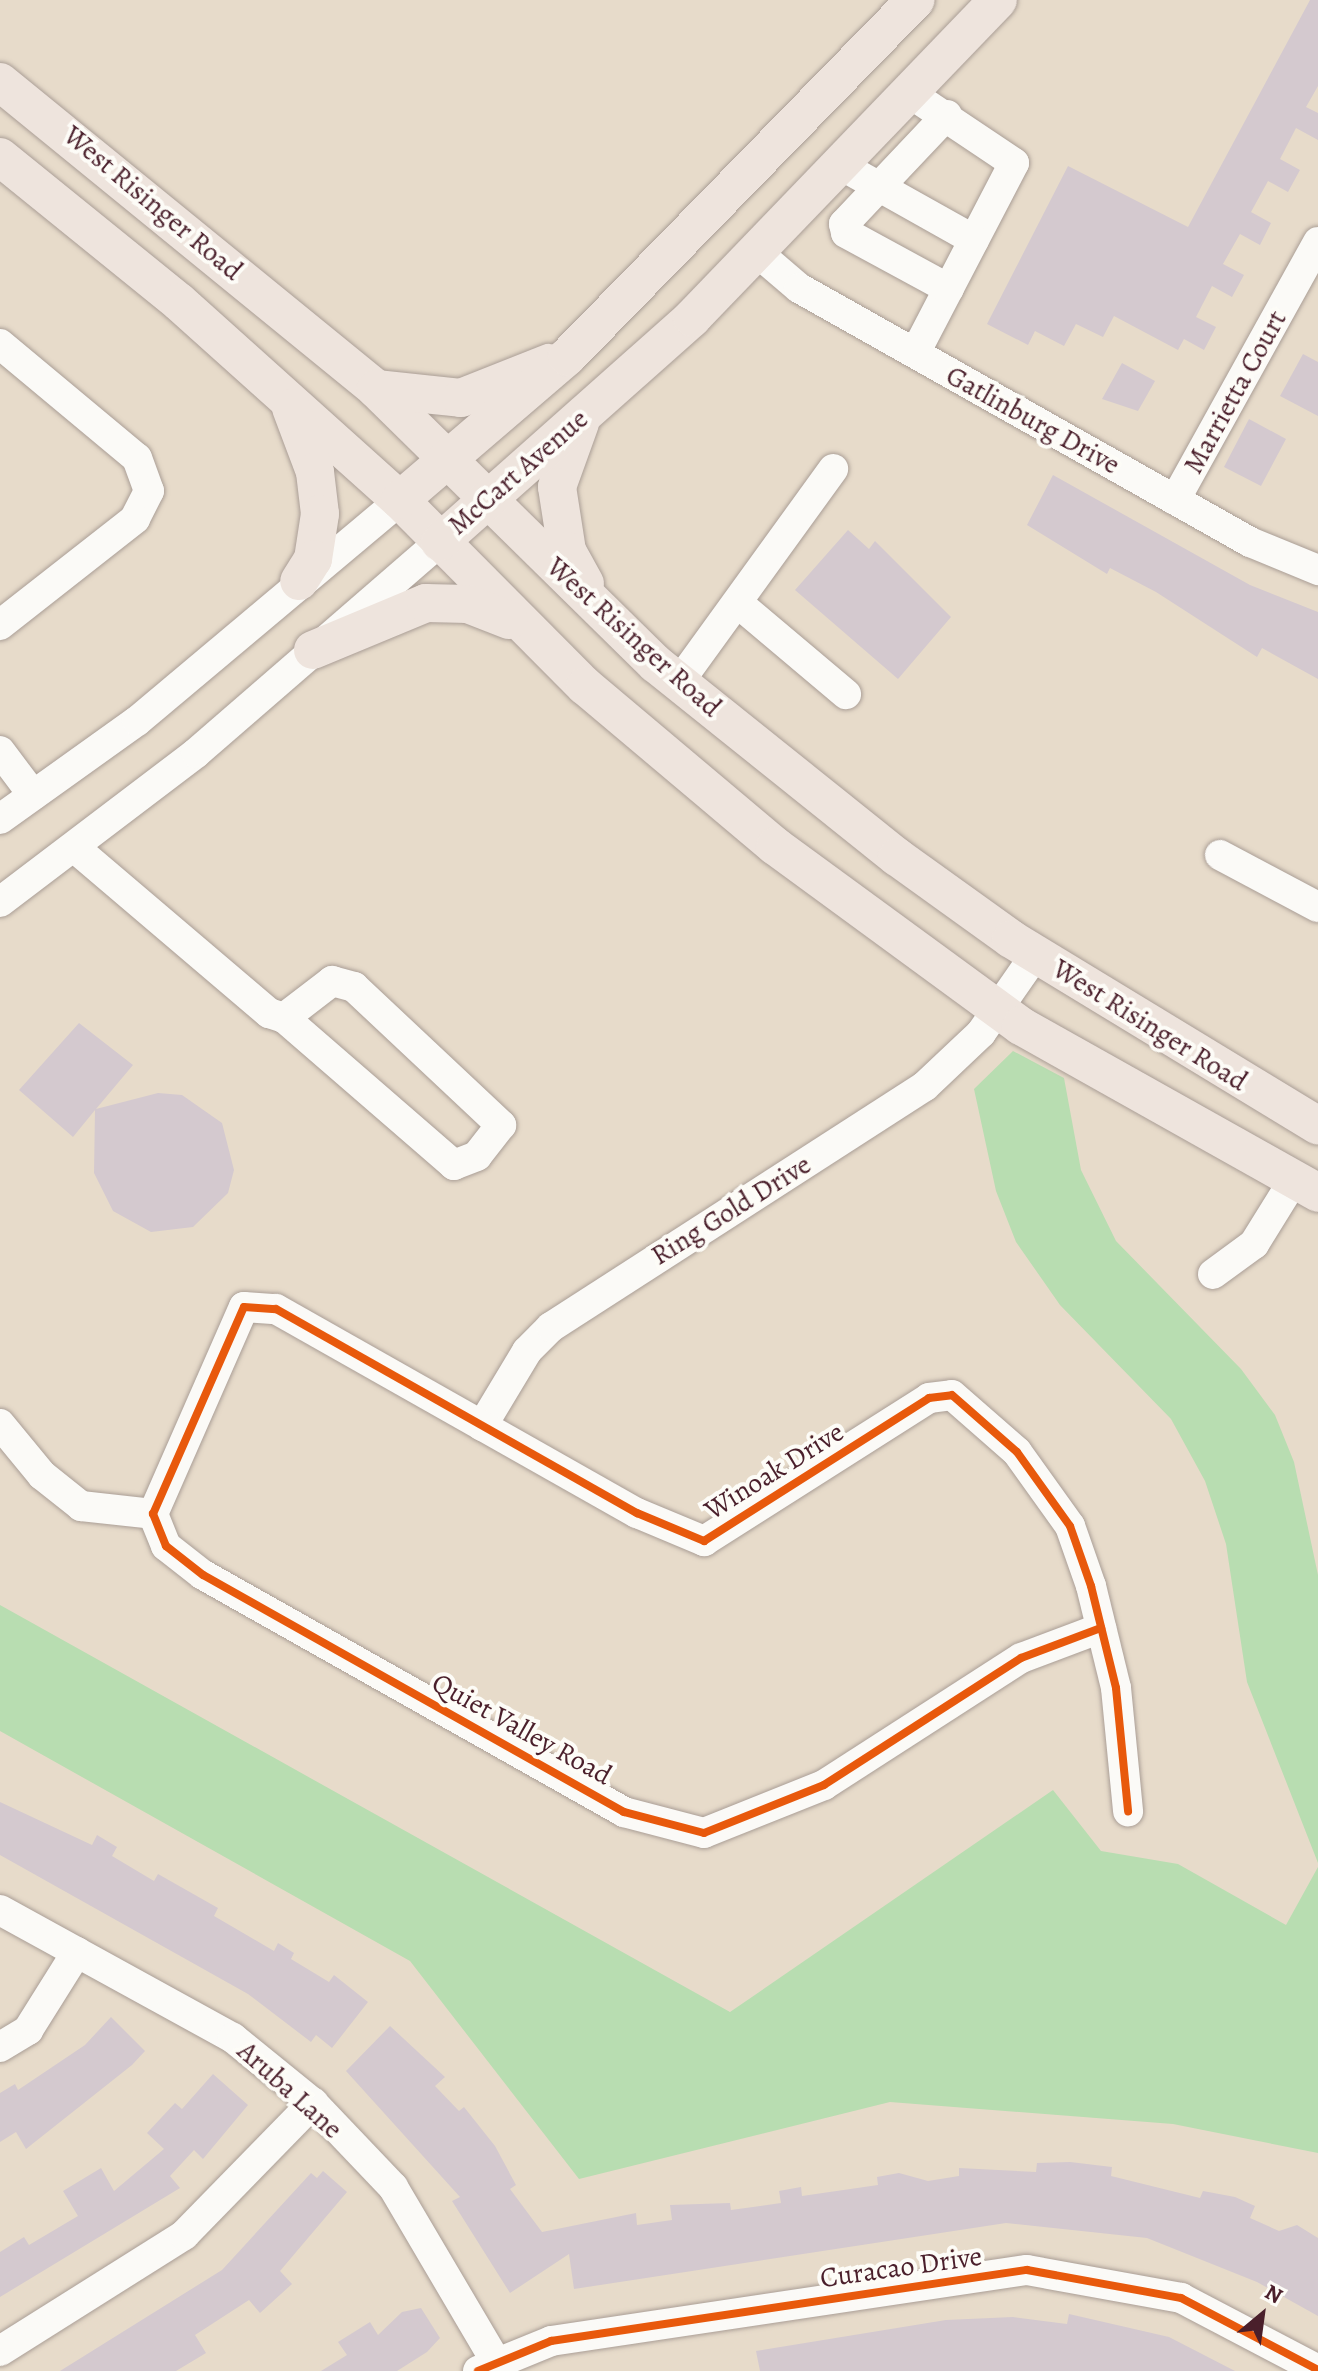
<!DOCTYPE html>
<style>
body{margin:0}
#map{position:relative;width:1318px;height:2371px;overflow:hidden;background:#e7dbca;font-family:Alegreya,serif}
div>[style]{position:absolute}
.green>*{inset:0;background:#b8ddb1}
.building>*{inset:0;background:#d4c9cf}
.roads{filter:drop-shadow(0 0 2px #aa9e96) drop-shadow(0 0 2px #aa9e96)}
.minor>*{height:30px;margin:-15px;padding:0 15px;transform-origin:15px;border-radius:15px;background:#fbfaf7}
.major>*{height:38px;margin:-19px;padding:0 19px;transform-origin:19px;border-radius:19px;background:#eee4dd}
.cycleway>*{height:8px;margin:-4px;padding:0 4px;transform-origin:4px;border-radius:4px;background:#e8590c}
span{translate:-50% -50%;white-space:nowrap;text-align:center;line-height:1.15;-webkit-text-stroke:8px #fdfcf7;paint-order:stroke}
.street-label{font-size:28px;color:#4a1f2b}
.north{position:absolute;left:1222px;top:2275px;width:80px;height:80px;-webkit-text-stroke:6px #fdfcf7;paint-order:stroke;rotate:29deg;font-size:22px;font-weight:700;line-height:32px;text-align:center;color:#4a1f2b}
.north::after{content:'';display:block;margin:auto;width:28px;height:36px;background:#4a1f2b;clip-path:polygon(50% 0,100% 100%,50% 72%,0 100%)}
</style>
<div id="map">
<div class="green">
<i style="clip-path:polygon(1013px 1051px,1064px 1078px,1081px 1170px,1116px 1241px,1241px 1369px,1275px 1415px,1294px 1462px,1318px 1575px,1318px 1863px,1247px 1682px,1226px 1544px,1205px 1481px,1171px 1419px,1060px 1305px,1016px 1242px,996px 1191px,974px 1089px)"></i>
<i style="clip-path:polygon(0 1605px,730px 2012px,1053px 1790px,1101px 1851px,1178px 1864px,1286px 1925px,1318px 1867px,1318px 2153px,1173px 2124px,890px 2102px,579px 2179px,410px 1961px,0 1731px)"></i>
</div>
<div class="building">
<i style="clip-path:polygon(1310px 0,1318px 0,1318px 86px,1306px 107px,1318px 113px,1318px 140px,1296px 128px,1280px 159px,1300px 170px,1288px 192px,1268px 181px,1251px 212px,1271px 223px,1260px 245px,1240px 234px,1223px 264px,1244px 275px,1232px 297px,1212px 286px,1196px 317px,1216px 327px,1204px 350px,1184px 339px,1178px 350px,1114px 316px,1103px 337px,1076px 324px,1064px 346px,1035px 331px,1028px 345px,987px 324px,1068px 166px,1188px 227px)"></i>
<i style="clip-path:polygon(1303px 354px,1318px 362px,1318px 416px,1280px 396px)"></i>
<i style="clip-path:polygon(1122px 363px,1155px 381px,1138px 411px,1102px 399px)"></i>
<i style="clip-path:polygon(1249px 419px,1286px 439px,1261px 486px,1224px 467px)"></i>
<i style="clip-path:polygon(1053px 475px,1250px 585px,1318px 612px,1318px 679px,1262px 648px,1257px 657px,1156px 592px,1110px 568px,1107px 574px,1027px 525px)"></i>
<i style="clip-path:polygon(848px 530px,869px 549px,875px 541px,951px 617px,898px 679px,795px 590px)"></i>
<i style="clip-path:polygon(79px 1023px,133px 1065px,96px 1109px,158px 1093px,182px 1095px,222px 1123px,234px 1170px,228px 1193px,193px 1227px,151px 1232px,113px 1211px,94px 1173px,95px 1110px,73px 1137px,19px 1090px)"></i>
<i style="clip-path:polygon(0 1802px,92px 1845px,97px 1835px,117px 1847px,112px 1856px,154px 1881px,158px 1874px,218px 1908px,214px 1916px,274px 1951px,278px 1943px,294px 1953px,291px 1959px,329px 1982px,334px 1975px,368px 2002px,332px 2048px,316px 2035px,311px 2042px,248px 1994px,0 1855px)"></i>
<i style="clip-path:polygon(111px 2017px,145px 2051px,132px 2065px,26px 2149px,16px 2132px,0 2142px,0 2093px,15px 2084px,18px 2090px,85px 2045px)"></i>
<i style="clip-path:polygon(390px 2026px,445px 2077px,435px 2086px,459px 2111px,464px 2107px,495px 2146px,516px 2185px,510px 2189px,542px 2232px,636px 2213px,637px 2225px,672px 2220px,670px 2205px,730px 2203px,731px 2210px,781px 2203px,779px 2191px,801px 2187px,802px 2196px,878px 2185px,877px 2177px,899px 2173px,928px 2181px,959px 2176px,959px 2168px,1036px 2172px,1037px 2163px,1070px 2162px,1112px 2167px,1111px 2176px,1200px 2198px,1203px 2191px,1235px 2197px,1255px 2206px,1250px 2218px,1279px 2231px,1297px 2225px,1318px 2238px,1318px 2316px,1257px 2282px,1147px 2238px,1006px 2223px,574px 2289px,569px 2254px,510px 2293px,452px 2201px,460px 2197px,346px 2071px)"></i>
<i style="clip-path:polygon(213px 2074px,248px 2105px,203px 2159px,194px 2150px,170px 2176px,180px 2188px,0 2297px,0 2252px,24px 2237px,29px 2245px,78px 2216px,63px 2191px,101px 2168px,114px 2191px,164px 2149px,147px 2133px,175px 2103px,182px 2109px)"></i>
<i style="clip-path:polygon(323px 2171px,347px 2192px,280px 2271px,292px 2284px,260px 2313px,249px 2300px,195px 2335px,206px 2353px,176px 2371px,60px 2371px,222px 2270px,311px 2173px,317px 2178px)"></i>
<i style="clip-path:polygon(421px 2308px,440px 2338px,427px 2352px,397px 2371px,321px 2371px,347px 2355px,338px 2342px,370px 2322px,378px 2335px,402px 2312px)"></i>
<i style="clip-path:polygon(1069px 2314px,1169px 2337px,1235px 2371px,760px 2371px,756px 2351px,946px 2320px,1013px 2317px,1067px 2324px)"></i>
</div>
<div class="roads">
<div class="minor">
<i style="left:911px;top:94px;width:124px;rotate:33.8deg"></i>
<i style="left:1014px;top:163px;width:214px;rotate:117.5deg"></i>
<i style="left:947px;top:115px;width:150px;rotate:133.4deg"></i>
<i style="left:844px;top:224px;width:9px;rotate:77deg"></i>
<i style="left:846px;top:233px;width:117px;rotate:28.5deg"></i>
<i style="left:844px;top:167px;width:149px;rotate:29.3deg"></i>
<i style="left:758px;top:253px;width:54px;rotate:40.5deg"></i>
<i style="left:799px;top:288px;width:518px;rotate:29.39deg"></i>
<i style="left:1250px;top:542px;width:74px;rotate:22.4deg"></i>
<i style="left:0;top:344px;width:178px;rotate:39.8deg"></i>
<i style="left:137px;top:458px;width:35px;rotate:70deg"></i>
<i style="left:149px;top:491px;width:31px;rotate:117deg"></i>
<i style="left:135px;top:519px;width:172px;rotate:141.9deg"></i>
<i style="left:1175px;top:500px;width:295px;rotate:-61deg"></i>
<i style="left:739px;top:604px;width:140px;rotate:40.1deg"></i>
<i style="left:679px;top:682px;width:263px;rotate:-54.1deg"></i>
<i style="left:0;top:751px;width:55px;rotate:53.1deg"></i>
<i style="left:0;top:819px;width:168px;rotate:-35.6deg"></i>
<i style="left:137px;top:721px;width:344px;rotate:-40deg"></i>
<i style="left:75px;top:848px;width:255px;rotate:40.4deg"></i>
<i style="left:269px;top:1013px;width:16px;rotate:18deg"></i>
<i style="left:284px;top:1018px;width:61px;rotate:-37.6deg"></i>
<i style="left:332px;top:981px;width:23px;rotate:15deg"></i>
<i style="left:354px;top:987px;width:202px;rotate:43.2deg"></i>
<i style="left:501px;top:1125px;width:39px;rotate:128deg"></i>
<i style="left:477px;top:1156px;width:25px;rotate:159deg"></i>
<i style="left:454px;top:1165px;width:225px;rotate:-139.1deg"></i>
<i style="left:1220px;top:855px;width:111px;rotate:28deg"></i>
<i style="left:0;top:902px;width:246px;rotate:-37.2deg"></i>
<i style="left:196px;top:753px;width:323px;rotate:-40.9deg"></i>
<i style="left:1213px;top:1274px;width:51px;rotate:-36.2deg"></i>
<i style="left:1254px;top:1244px;width:74px;rotate:-58.2deg"></i>
<i style="left:0;top:1424px;width:66px;rotate:50.5deg"></i>
<i style="left:42px;top:1475px;width:50px;rotate:38.5deg"></i>
<i style="left:81px;top:1506px;width:72px;rotate:6.3deg"></i>
<i style="left:482px;top:1426px;width:87px;rotate:-59deg"></i>
<i style="left:527px;top:1351px;width:34px;rotate:-45deg"></i>
<i style="left:551px;top:1327px;width:445px;rotate:-32.8deg"></i>
<i style="left:925px;top:1086px;width:77px;rotate:-43.4deg"></i>
<i style="left:981px;top:1033px;width:96px;rotate:-55.2deg"></i>
<i style="left:1101px;top:1628px;width:85px;rotate:159.4deg"></i>
<i style="left:1021px;top:1658px;width:234px;rotate:147.2deg"></i>
<i style="left:824px;top:1785px;width:129px;rotate:158.2deg"></i>
<i style="left:704px;top:1833px;width:83px;rotate:-165.3deg"></i>
<i style="left:624px;top:1812px;width:483px;rotate:-150.6deg"></i>
<i style="left:203px;top:1575px;width:47px;rotate:-141.9deg"></i>
<i style="left:166px;top:1546px;width:35px;rotate:-112deg"></i>
<i style="left:153px;top:1514px;width:226px;rotate:-66.3deg"></i>
<i style="left:244px;top:1307px;width:32px;rotate:4deg"></i>
<i style="left:276px;top:1309px;width:415px;rotate:29.5deg"></i>
<i style="left:637px;top:1513px;width:73px;rotate:22.7deg"></i>
<i style="left:704px;top:1541px;width:267px;rotate:-32.4deg"></i>
<i style="left:929px;top:1398px;width:23px;rotate:-7deg"></i>
<i style="left:952px;top:1395px;width:86px;rotate:41.2deg"></i>
<i style="left:1017px;top:1452px;width:91px;rotate:54.4deg"></i>
<i style="left:1070px;top:1526px;width:64px;rotate:70.7deg"></i>
<i style="left:1091px;top:1586px;width:105px;rotate:76.2deg"></i>
<i style="left:1116px;top:1688px;width:124px;rotate:84.4deg"></i>
<i style="left:0;top:1910px;width:266px;rotate:28.8deg"></i>
<i style="left:233px;top:2038px;width:103px;rotate:39.1deg"></i>
<i style="left:313px;top:2103px;width:116px;rotate:46.4deg"></i>
<i style="left:393px;top:2187px;width:201px;rotate:59.5deg"></i>
<i style="left:0;top:2047px;width:33px;rotate:-31deg"></i>
<i style="left:28px;top:2030px;width:92px;rotate:-57.9deg"></i>
<i style="left:0;top:2351px;width:218px;rotate:-32.2deg"></i>
<i style="left:184px;top:2235px;width:185px;rotate:-45.7deg"></i>
<i style="left:478px;top:2371px;width:79px;rotate:-22.3deg"></i>
<i style="left:551px;top:2341px;width:481px;rotate:-8.5deg"></i>
<i style="left:1027px;top:2270px;width:157px;rotate:10.3deg"></i>
<i style="left:1181px;top:2298px;width:155px;rotate:27.7deg"></i>
</div>
<div class="major">
<i style="left:0;top:82px;width:485px;rotate:39.2deg"></i>
<i style="left:376px;top:389px;width:392px;rotate:44.5deg"></i>
<i style="left:656px;top:664px;width:309px;rotate:38.7deg"></i>
<i style="left:897px;top:857px;width:140px;rotate:35.7deg"></i>
<i style="left:1011px;top:939px;width:359px;rotate:31.3deg"></i>
<i style="left:0;top:157px;width:230px;rotate:39deg"></i>
<i style="left:179px;top:302px;width:297px;rotate:41.9deg"></i>
<i style="left:400px;top:500px;width:262px;rotate:45.2deg"></i>
<i style="left:585px;top:686px;width:248px;rotate:40.1deg"></i>
<i style="left:775px;top:846px;width:305px;rotate:36.2deg"></i>
<i style="left:1021px;top:1026px;width:341px;rotate:29.3deg"></i>
<i style="left:376px;top:389px;width:85px;rotate:6deg"></i>
<i style="left:461px;top:398px;width:95px;rotate:-21.7deg"></i>
<i style="left:291px;top:408px;width:68px;rotate:69.4deg"></i>
<i style="left:315px;top:472px;width:42px;rotate:83.2deg"></i>
<i style="left:320px;top:514px;width:46px;rotate:98.8deg"></i>
<i style="left:313px;top:559px;width:26px;rotate:122deg"></i>
<i style="left:580px;top:423px;width:68px;rotate:109.8deg"></i>
<i style="left:557px;top:487px;width:65px;rotate:81.1deg"></i>
<i style="left:567px;top:551px;width:37px;rotate:61deg"></i>
<i style="left:400px;top:500px;width:220px;rotate:-40.6deg"></i>
<i style="left:567px;top:357px;width:499px;rotate:-45.7deg"></i>
<i style="left:440px;top:542px;width:337px;rotate:-41.6deg"></i>
<i style="left:692px;top:318px;width:441px;rotate:-46.1deg"></i>
<i style="left:313px;top:650px;width:122px;rotate:-22.6deg"></i>
<i style="left:426px;top:603px;width:42px;rotate:1.4deg"></i>
<i style="left:468px;top:604px;width:44px;rotate:21.3deg"></i>
</div>
</div>
<div class="cycleway">
<i style="left:1101px;top:1628px;width:85px;rotate:159.4deg"></i>
<i style="left:1021px;top:1658px;width:234px;rotate:147.2deg"></i>
<i style="left:824px;top:1785px;width:129px;rotate:158.2deg"></i>
<i style="left:704px;top:1833px;width:83px;rotate:-165.3deg"></i>
<i style="left:624px;top:1812px;width:483px;rotate:-150.6deg"></i>
<i style="left:203px;top:1575px;width:47px;rotate:-141.9deg"></i>
<i style="left:166px;top:1546px;width:35px;rotate:-112deg"></i>
<i style="left:153px;top:1514px;width:226px;rotate:-66.3deg"></i>
<i style="left:244px;top:1307px;width:32px;rotate:4deg"></i>
<i style="left:276px;top:1309px;width:415px;rotate:29.5deg"></i>
<i style="left:637px;top:1513px;width:73px;rotate:22.7deg"></i>
<i style="left:704px;top:1541px;width:267px;rotate:-32.4deg"></i>
<i style="left:929px;top:1398px;width:23px;rotate:-7deg"></i>
<i style="left:952px;top:1395px;width:86px;rotate:41.2deg"></i>
<i style="left:1017px;top:1452px;width:91px;rotate:54.4deg"></i>
<i style="left:1070px;top:1526px;width:64px;rotate:70.7deg"></i>
<i style="left:1091px;top:1586px;width:105px;rotate:76.2deg"></i>
<i style="left:1116px;top:1688px;width:124px;rotate:84.4deg"></i>
<i style="left:478px;top:2371px;width:79px;rotate:-22.3deg"></i>
<i style="left:551px;top:2341px;width:481px;rotate:-8.5deg"></i>
<i style="left:1027px;top:2270px;width:157px;rotate:10.3deg"></i>
<i style="left:1181px;top:2298px;width:155px;rotate:27.7deg"></i>
</div>
<div class="street-label">
<span style="left:153px;top:203px;rotate:40deg">West Risinger Road</span>
<span style="left:1235px;top:392px;rotate:-61deg">Marrietta Court</span>
<span style="left:1033px;top:420px;rotate:29deg">Gatlinburg Drive</span>
<span style="left:518px;top:472px;rotate:-41deg">McCart Avenue</span>
<span style="left:634px;top:637px;rotate:42deg">West Risinger Road</span>
<span style="left:1150px;top:1025px;rotate:32deg">West Risinger Road</span>
<span style="left:731px;top:1210px;rotate:-32deg">Ring Gold Drive</span>
<span style="left:774px;top:1471px;rotate:-32deg">Winoak Drive</span>
<span style="left:522px;top:1729px;rotate:29deg">Quiet Valley Road</span>
<span style="left:290px;top:2090px;rotate:42deg">Aruba Lane</span>
<span style="left:901px;top:2267px;rotate:-8deg">Curacao Drive</span>
</div>
<div class="north">N</div>
</div>
